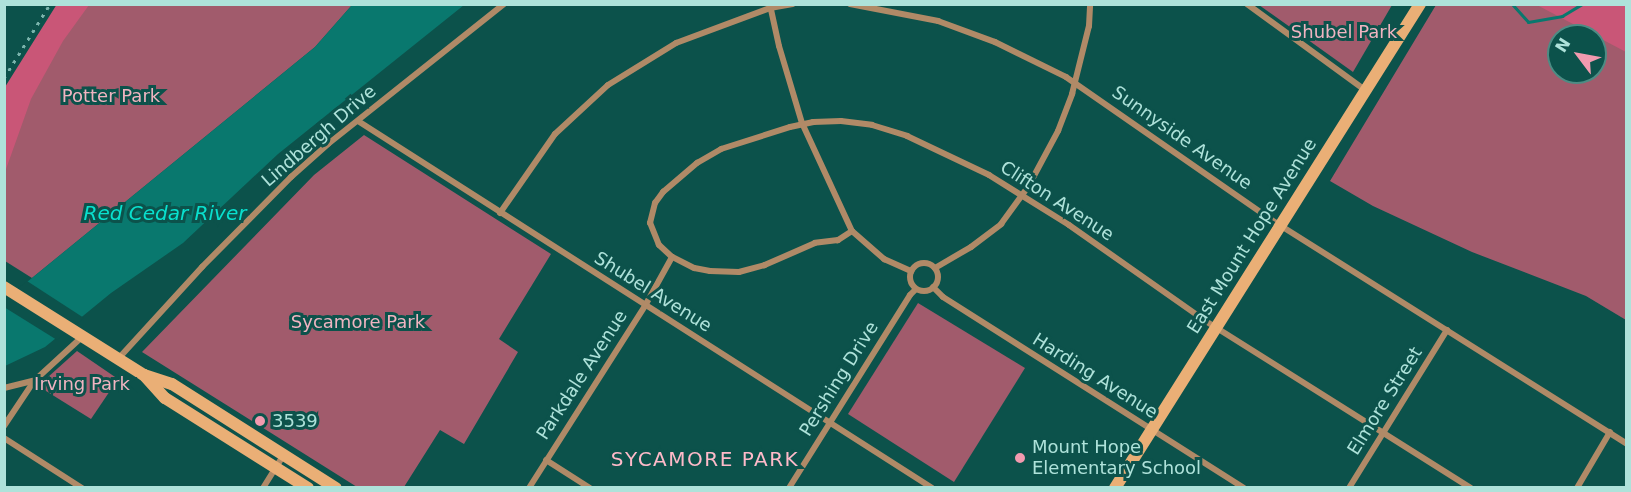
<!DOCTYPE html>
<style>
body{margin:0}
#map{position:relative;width:1631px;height:492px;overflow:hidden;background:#0c524b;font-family:"DejaVu Sans",sans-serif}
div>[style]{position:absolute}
.green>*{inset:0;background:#a15b6c}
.forest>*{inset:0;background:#c95677}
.water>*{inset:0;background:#09786e}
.pier>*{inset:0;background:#0c524b}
.stream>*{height:3px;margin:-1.5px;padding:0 1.5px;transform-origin:1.5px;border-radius:1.5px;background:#09786e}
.street>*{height:6px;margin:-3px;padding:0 3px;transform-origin:3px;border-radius:3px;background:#b08a67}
.street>.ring{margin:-3px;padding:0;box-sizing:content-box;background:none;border:6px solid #b08a67;border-radius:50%}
.secondary>*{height:12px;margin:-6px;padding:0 6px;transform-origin:6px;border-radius:6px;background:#eaaf76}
.rail>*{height:3px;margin-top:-1.5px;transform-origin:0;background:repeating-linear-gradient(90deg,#7ab4ac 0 3px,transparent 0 9px)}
.dots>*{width:16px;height:16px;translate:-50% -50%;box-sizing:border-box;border:3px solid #0c524b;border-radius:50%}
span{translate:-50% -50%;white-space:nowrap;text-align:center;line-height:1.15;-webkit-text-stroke:6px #0c524b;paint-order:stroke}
.park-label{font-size:18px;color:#f0b4c1}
.street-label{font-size:18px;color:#aee2da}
.poi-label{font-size:18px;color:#aee2da}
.left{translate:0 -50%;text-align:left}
.water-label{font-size:20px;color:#09e0ce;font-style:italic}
.neighbourhood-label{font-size:20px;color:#febac9;letter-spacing:1.5px}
.frame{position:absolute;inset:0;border:6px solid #aee2da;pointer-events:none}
.north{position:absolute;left:1547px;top:24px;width:60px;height:60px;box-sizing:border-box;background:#0c524b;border:2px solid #4d8c84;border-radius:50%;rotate:302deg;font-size:16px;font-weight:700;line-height:24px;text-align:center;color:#aee2da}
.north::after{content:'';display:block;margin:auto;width:21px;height:27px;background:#f29aaf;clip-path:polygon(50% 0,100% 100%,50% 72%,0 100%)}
</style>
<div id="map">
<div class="green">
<i style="clip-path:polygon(61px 5px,352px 5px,315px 47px,32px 278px,5px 261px,4px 95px)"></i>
<i style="clip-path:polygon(1259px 5px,1392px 5px,1353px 72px)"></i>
<i style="clip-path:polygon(evenodd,1436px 5px,1626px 5px,1626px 320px,1586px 296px,1472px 252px,1373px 206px,1330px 181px,1436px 5px,1559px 36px,1595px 36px,1595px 72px,1559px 72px,1559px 36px)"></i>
<i style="clip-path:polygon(364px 135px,551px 254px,499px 339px,518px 352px,464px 444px,440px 430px,404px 487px,357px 487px,142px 352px,314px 175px)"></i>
<i style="clip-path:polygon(918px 303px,1025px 368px,954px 482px,848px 414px)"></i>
<i style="clip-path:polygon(77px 351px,118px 379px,91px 419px,38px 386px)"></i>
</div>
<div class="forest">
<i style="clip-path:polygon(57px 4px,89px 5px,63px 41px,31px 99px,5px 172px,5px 87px)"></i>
<i style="clip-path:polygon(1537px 5px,1626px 5px,1626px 52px)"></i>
</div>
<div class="water">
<i style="clip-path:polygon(352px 5px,464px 5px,278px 154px,183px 243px,111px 293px,45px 347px,5px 366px,5px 300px,315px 47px)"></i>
</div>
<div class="pier">
<i style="clip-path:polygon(27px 281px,84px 318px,57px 340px,4px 307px,5px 299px)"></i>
</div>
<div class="stream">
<i style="left:1512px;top:4px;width:24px;rotate:48deg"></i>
<i style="left:1528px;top:22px;width:35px;rotate:-10deg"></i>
<i style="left:1562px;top:16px;width:23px;rotate:-31deg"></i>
</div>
<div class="street">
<i style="left:850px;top:4px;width:90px;rotate:10.9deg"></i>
<i style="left:938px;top:21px;width:61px;rotate:20.2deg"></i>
<i style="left:995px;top:42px;width:79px;rotate:26.2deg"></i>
<i style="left:1066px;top:77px;width:249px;rotate:34.8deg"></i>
<i style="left:1270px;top:219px;width:421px;rotate:32.2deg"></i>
<i style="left:1247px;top:4px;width:146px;rotate:36.1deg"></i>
<i style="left:770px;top:5px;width:42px;rotate:77.6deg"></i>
<i style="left:779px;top:46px;width:80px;rotate:73.4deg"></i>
<i style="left:802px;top:123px;width:119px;rotate:65.2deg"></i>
<i style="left:852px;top:231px;width:43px;rotate:41.2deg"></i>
<i style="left:884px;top:259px;width:30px;rotate:24deg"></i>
<i style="left:358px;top:121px;width:681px;rotate:32.59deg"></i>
<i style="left:500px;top:213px;width:96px;rotate:-55.2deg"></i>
<i style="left:555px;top:134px;width:72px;rotate:-42.8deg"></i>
<i style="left:608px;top:85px;width:80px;rotate:-31.7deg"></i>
<i style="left:676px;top:43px;width:100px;rotate:-20.4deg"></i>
<i style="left:770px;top:8px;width:23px;rotate:-10deg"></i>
<i style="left:852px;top:231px;width:17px;rotate:147deg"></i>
<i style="left:838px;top:240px;width:23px;rotate:173deg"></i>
<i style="left:815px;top:243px;width:55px;rotate:156.3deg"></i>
<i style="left:765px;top:265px;width:27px;rotate:165deg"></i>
<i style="left:739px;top:272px;width:29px;rotate:-178deg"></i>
<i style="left:710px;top:271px;width:16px;rotate:-169deg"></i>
<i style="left:694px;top:268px;width:25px;rotate:-153deg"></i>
<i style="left:672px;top:257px;width:18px;rotate:-137deg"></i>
<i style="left:659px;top:245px;width:24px;rotate:-112deg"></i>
<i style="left:650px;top:223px;width:21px;rotate:-76deg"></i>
<i style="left:655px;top:203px;width:14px;rotate:-54deg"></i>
<i style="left:663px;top:192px;width:45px;rotate:-40.5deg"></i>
<i style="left:697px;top:163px;width:28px;rotate:-30deg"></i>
<i style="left:721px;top:149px;width:72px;rotate:-17.7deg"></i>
<i style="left:790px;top:127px;width:24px;rotate:-12deg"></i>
<i style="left:813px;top:122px;width:28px;rotate:-2deg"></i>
<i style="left:841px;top:121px;width:31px;rotate:7deg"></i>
<i style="left:872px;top:125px;width:37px;rotate:17deg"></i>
<i style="left:907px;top:136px;width:91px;rotate:25.4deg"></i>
<i style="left:989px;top:175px;width:94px;rotate:32deg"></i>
<i style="left:1069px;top:225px;width:165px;rotate:35.1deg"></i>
<i style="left:1204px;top:320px;width:315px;rotate:32.2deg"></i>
<i class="ring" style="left:910px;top:263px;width:22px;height:22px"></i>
<i style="left:935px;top:268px;width:42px;rotate:-30.3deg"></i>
<i style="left:971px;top:247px;width:38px;rotate:-37deg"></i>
<i style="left:1001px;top:224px;width:46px;rotate:-53.9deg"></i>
<i style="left:1028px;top:187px;width:64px;rotate:-61.8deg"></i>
<i style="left:1058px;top:131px;width:40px;rotate:-69deg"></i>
<i style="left:1072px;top:94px;width:70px;rotate:-76deg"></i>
<i style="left:1089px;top:26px;width:22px;rotate:-87deg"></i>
<i style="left:933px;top:287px;width:14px;rotate:45deg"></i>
<i style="left:943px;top:297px;width:356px;rotate:32.4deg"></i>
<i style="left:118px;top:359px;width:125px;rotate:-47.6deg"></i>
<i style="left:202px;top:267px;width:127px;rotate:-45.3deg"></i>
<i style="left:291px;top:177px;width:50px;rotate:-41.7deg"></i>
<i style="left:328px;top:144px;width:225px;rotate:-38.5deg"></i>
<i style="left:4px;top:388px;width:30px;rotate:-14deg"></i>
<i style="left:4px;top:426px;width:54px;rotate:-56.3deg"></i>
<i style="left:34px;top:381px;width:65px;rotate:-42.5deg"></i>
<i style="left:4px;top:438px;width:93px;rotate:32.7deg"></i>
<i style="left:546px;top:460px;width:52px;rotate:32.5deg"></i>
<i style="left:263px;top:488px;width:39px;rotate:-58deg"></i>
<i style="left:529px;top:488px;width:218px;rotate:-57.5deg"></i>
<i style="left:646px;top:304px;width:54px;rotate:-61deg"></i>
<i style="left:789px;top:488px;width:228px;rotate:-57.9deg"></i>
<i style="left:910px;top:295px;width:8px;rotate:-45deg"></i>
<i style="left:1349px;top:488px;width:186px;rotate:-58.2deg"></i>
<i style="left:1577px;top:488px;width:65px;rotate:-59.5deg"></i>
</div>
<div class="secondary">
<i style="left:4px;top:287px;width:165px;rotate:32.2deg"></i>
<i style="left:144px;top:375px;width:29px;rotate:18deg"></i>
<i style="left:172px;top:384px;width:194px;rotate:32.4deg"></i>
<i style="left:144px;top:375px;width:31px;rotate:48deg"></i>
<i style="left:165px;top:398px;width:169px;rotate:32.2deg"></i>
<i style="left:1115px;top:488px;width:572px;rotate:-57.78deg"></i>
</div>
<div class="rail">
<i style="left:4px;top:78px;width:87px;rotate:-58.1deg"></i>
</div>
<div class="dots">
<i style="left:260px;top:421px;background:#f29aaf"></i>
<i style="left:1020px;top:458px;background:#f29aaf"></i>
</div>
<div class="park-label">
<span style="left:1344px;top:32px">Shubel Park</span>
<span style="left:111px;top:96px">Potter Park</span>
<span style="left:358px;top:322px">Sycamore Park</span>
<span style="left:82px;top:384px">Irving Park</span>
</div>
<div class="street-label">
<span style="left:319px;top:136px;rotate:-41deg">Lindbergh Drive</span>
<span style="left:1182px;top:138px;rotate:35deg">Sunnyside Avenue</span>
<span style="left:1057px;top:201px;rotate:33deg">Clifton Avenue</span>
<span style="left:1252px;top:236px;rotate:-58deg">East Mount Hope Avenue</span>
<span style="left:653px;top:292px;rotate:32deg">Shubel Avenue</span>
<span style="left:582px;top:375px;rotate:-57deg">Parkdale Avenue</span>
<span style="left:1095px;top:376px;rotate:32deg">Harding Avenue</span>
<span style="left:839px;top:379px;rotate:-58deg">Pershing Drive</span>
<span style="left:1385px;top:401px;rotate:-58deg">Elmore Street</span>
</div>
<div class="poi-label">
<span class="left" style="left:272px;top:421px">3539</span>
<span class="left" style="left:1032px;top:458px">Mount Hope<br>Elementary School</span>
</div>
<div class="water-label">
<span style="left:165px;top:213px">Red Cedar River</span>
</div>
<div class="neighbourhood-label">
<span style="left:705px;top:459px">SYCAMORE PARK</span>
</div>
<div class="frame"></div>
<div class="north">N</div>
</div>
